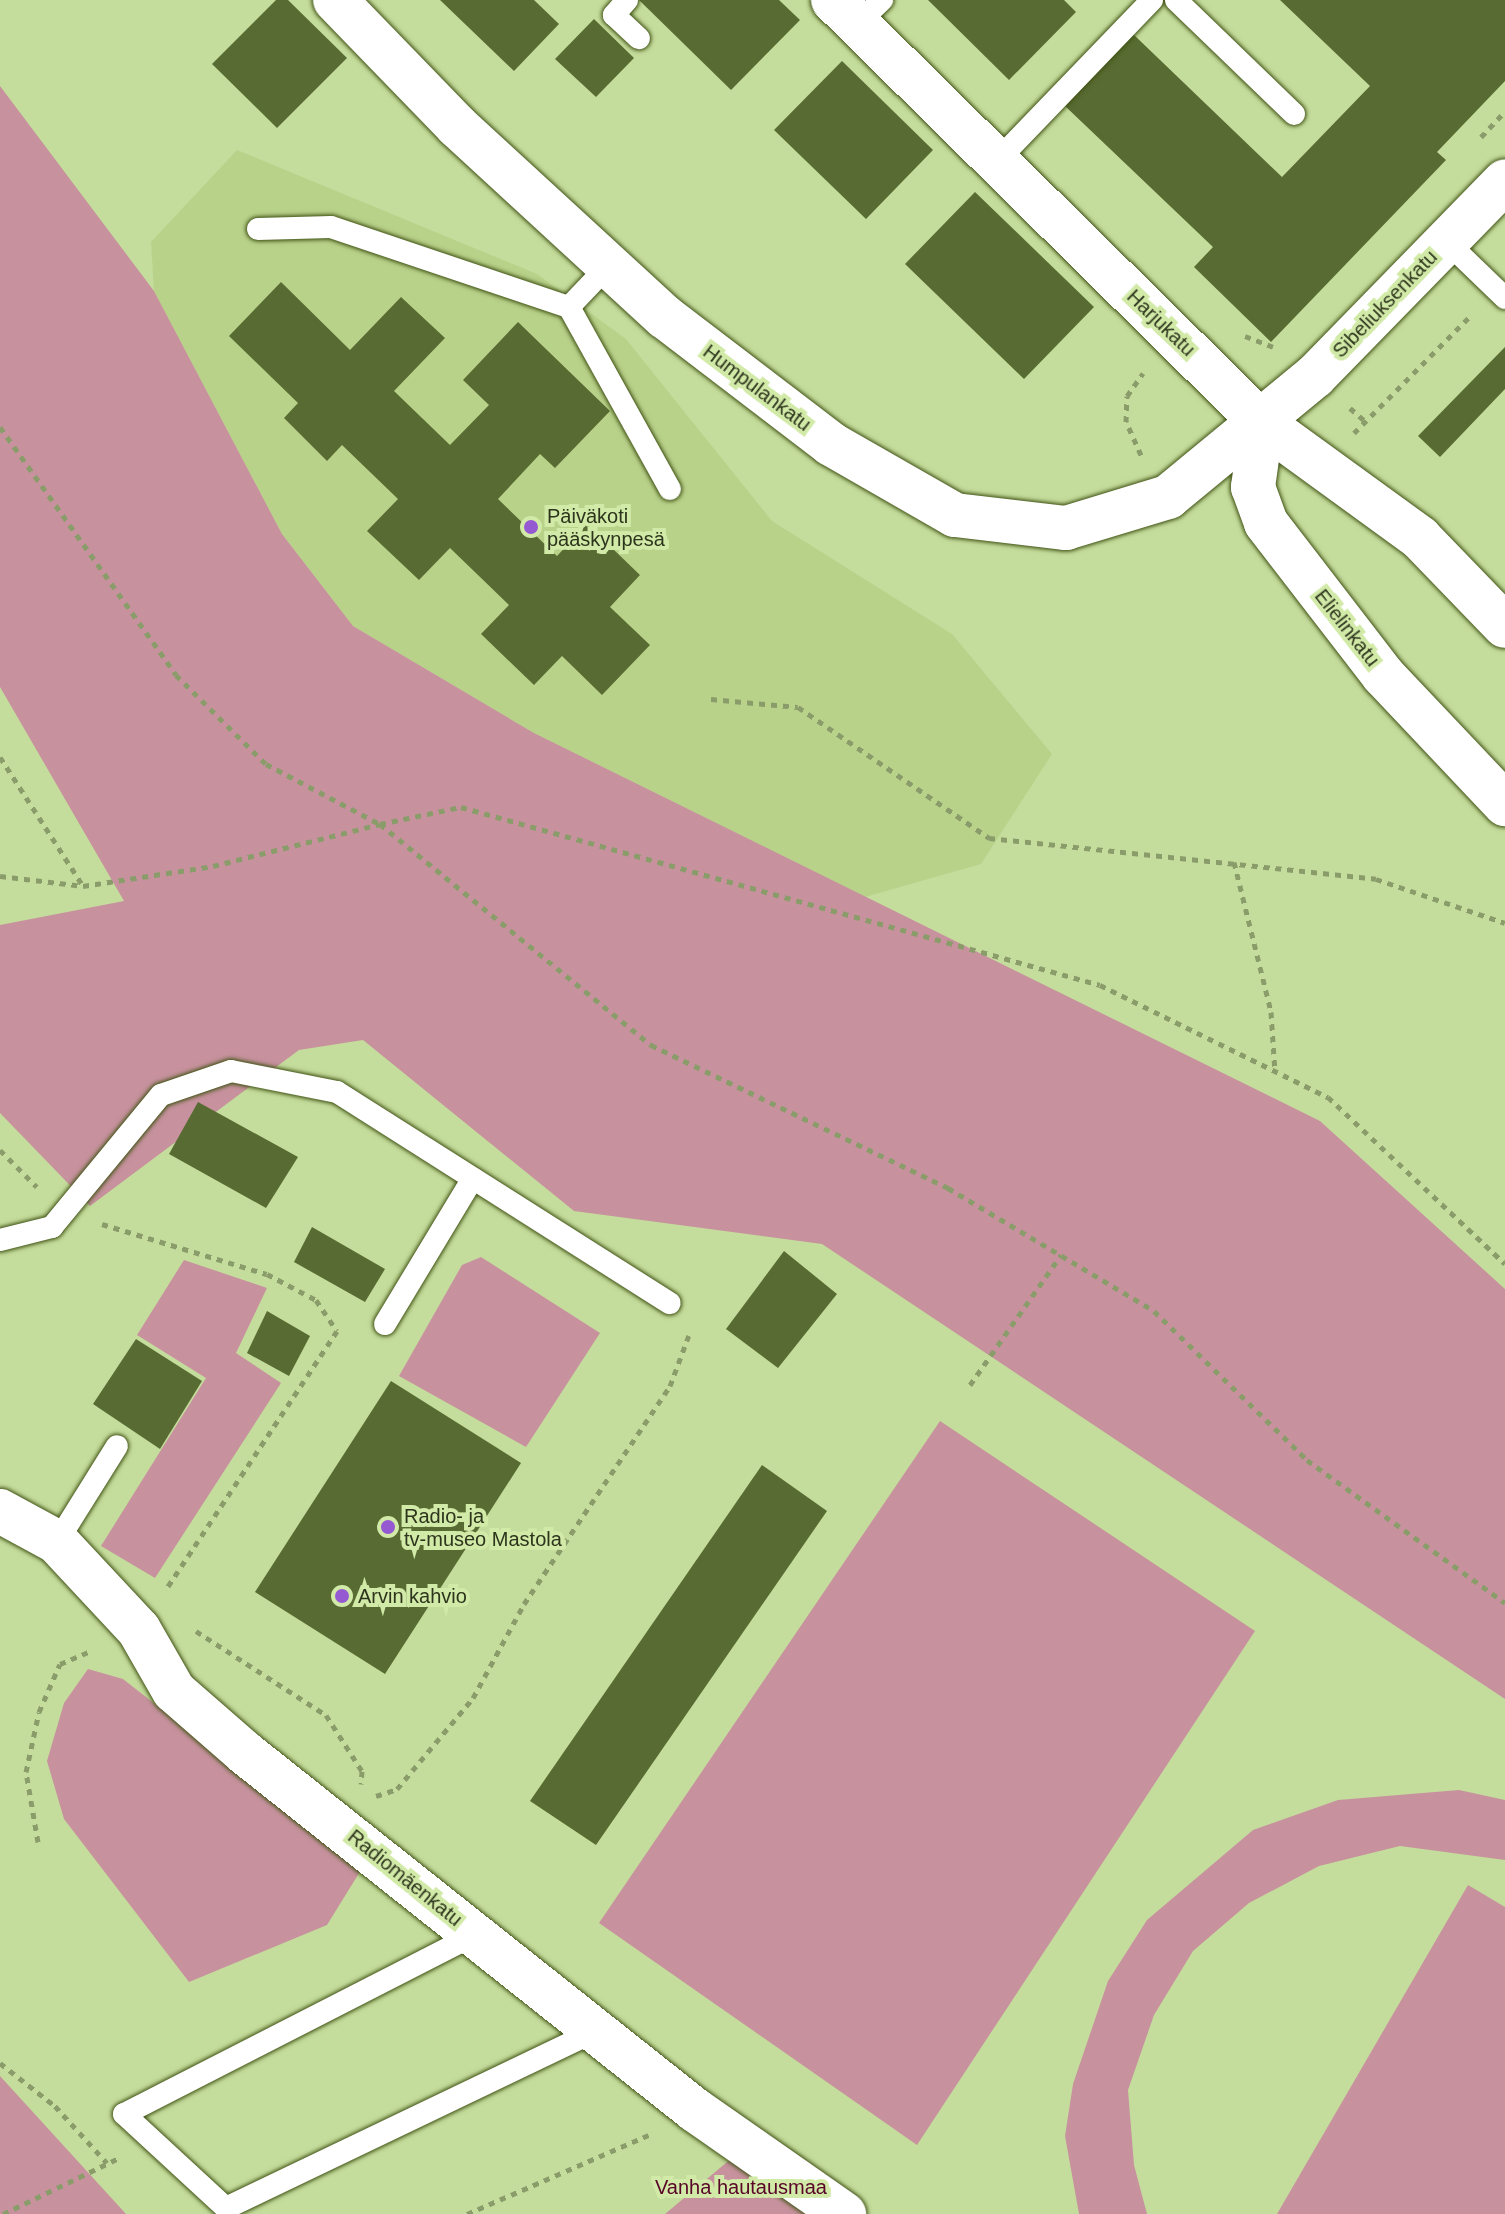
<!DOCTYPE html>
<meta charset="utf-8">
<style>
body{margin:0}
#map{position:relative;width:1505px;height:2214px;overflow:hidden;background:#c5dd9c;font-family:Helvetica,sans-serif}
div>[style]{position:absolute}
.built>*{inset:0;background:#b9d28a}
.green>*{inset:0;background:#c7929e}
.building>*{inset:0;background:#586b32}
.path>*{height:5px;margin-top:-2.5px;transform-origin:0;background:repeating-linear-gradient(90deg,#8b9c6b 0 6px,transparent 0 12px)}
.roads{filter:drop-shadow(0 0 2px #415315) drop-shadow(0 0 2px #415315)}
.lane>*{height:22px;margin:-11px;padding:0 11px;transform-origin:11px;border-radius:11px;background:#fff}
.street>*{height:44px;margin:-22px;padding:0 22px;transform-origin:22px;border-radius:22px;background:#fff}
.dots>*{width:22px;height:22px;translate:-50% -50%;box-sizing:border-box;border:4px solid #d2eaa8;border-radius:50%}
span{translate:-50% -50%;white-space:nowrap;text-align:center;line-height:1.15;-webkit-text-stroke:8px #d2eaa8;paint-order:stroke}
.street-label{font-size:20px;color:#2d351c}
.poi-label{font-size:20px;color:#2d351c}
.left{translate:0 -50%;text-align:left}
.park-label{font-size:20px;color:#580527}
</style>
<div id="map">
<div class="built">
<i style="clip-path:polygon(237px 150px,537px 274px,626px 339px,772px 521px,952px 634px,1052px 754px,981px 864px,865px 897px,534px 733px,353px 626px,282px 534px,154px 291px,151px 242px)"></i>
</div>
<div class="green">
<i style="clip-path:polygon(0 86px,154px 291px,282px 534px,353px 626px,534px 733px,1320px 1121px,1505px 1289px,1505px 1699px,822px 1244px,574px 1211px,363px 1040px,299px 1050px,90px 1206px,0 1113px,0 925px,124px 901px,0 687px)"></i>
<i style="clip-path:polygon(481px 1257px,600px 1333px,526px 1447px,399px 1376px,462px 1265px)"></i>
<i style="clip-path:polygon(184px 1260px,267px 1288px,236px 1353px,281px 1383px,155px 1578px,101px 1546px,206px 1378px,137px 1335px)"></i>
<i style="clip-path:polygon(940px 1421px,1255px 1631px,917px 2145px,599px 1923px)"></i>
<i style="clip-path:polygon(88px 1669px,123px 1679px,353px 1859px,361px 1870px,327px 1925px,189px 1982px,64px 1819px,47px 1761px,64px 1703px)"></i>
<i style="clip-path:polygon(1459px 1790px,1505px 1800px,1505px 1860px,1400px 1846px,1319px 1866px,1249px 1903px,1193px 1951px,1154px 2015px,1128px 2090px,1134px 2165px,1147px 2214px,1079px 2214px,1065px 2136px,1073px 2084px,1108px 1981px,1147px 1920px,1253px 1830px,1338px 1800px)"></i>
<i style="clip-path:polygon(1468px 1885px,1505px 1907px,1505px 2214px,1277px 2214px)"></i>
<i style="clip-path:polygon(0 2076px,126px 2214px,0 2214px)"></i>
<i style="clip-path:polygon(739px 2152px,825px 2214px,665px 2214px)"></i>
</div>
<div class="building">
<i style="clip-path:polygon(276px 0,288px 0,347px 58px,277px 128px,212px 64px)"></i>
<i style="clip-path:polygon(440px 0,534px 0,559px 24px,514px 71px)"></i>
<i style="clip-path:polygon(639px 0,779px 0,800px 20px,731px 90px)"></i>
<i style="clip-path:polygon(928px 0,1064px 0,1076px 12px,1009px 80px)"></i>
<i style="clip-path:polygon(1280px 0,1505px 0,1505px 81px,1437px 152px,1446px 160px,1271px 342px,1194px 267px,1213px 247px,1065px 106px,1133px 34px,1282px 177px,1370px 86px)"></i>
<i style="clip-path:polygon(594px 19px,634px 58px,596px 97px,555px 59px)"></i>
<i style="clip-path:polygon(842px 61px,933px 150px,866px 219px,774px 130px)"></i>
<i style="clip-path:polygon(975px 192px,1094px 307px,1024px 379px,905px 264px)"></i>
<i style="clip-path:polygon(281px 282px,350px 350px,401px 297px,445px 338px,394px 391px,450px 445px,489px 405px,463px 380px,518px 322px,610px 411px,555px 468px,540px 454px,498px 499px,557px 556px,587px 524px,640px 575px,610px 607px,650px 645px,602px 695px,562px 656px,534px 685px,481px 634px,509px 605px,450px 548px,419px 580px,367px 531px,398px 499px,342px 445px,327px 461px,284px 418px,298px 403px,229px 336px)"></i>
<i style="clip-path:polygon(1505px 347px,1505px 389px,1440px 457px,1418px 436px)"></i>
<i style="clip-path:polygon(198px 1102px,298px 1157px,266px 1208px,169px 1154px)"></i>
<i style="clip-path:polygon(312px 1227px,385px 1269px,365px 1302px,294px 1262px)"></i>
<i style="clip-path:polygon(784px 1251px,837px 1294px,778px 1368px,726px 1329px)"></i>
<i style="clip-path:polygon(267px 1311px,310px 1336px,289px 1376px,247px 1353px)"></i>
<i style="clip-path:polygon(136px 1339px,202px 1381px,160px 1449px,93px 1404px)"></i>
<i style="clip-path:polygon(391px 1381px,521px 1463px,385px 1674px,255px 1592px)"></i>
<i style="clip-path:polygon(762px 1465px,827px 1511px,596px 1845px,530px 1801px)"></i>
</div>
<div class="path">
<i style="left:1481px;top:137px;width:35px;rotate:-47deg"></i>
<i style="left:1245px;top:336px;width:30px;rotate:21deg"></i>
<i style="left:1350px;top:408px;width:20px;rotate:41deg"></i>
<i style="left:0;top:427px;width:304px;rotate:54.6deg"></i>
<i style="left:176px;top:675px;width:127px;rotate:44.7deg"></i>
<i style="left:266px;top:764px;width:129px;rotate:27.8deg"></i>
<i style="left:380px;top:824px;width:83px;rotate:-11.9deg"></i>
<i style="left:461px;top:807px;width:663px;rotate:15.57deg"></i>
<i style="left:1100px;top:985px;width:254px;rotate:26.2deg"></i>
<i style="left:1328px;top:1097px;width:243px;rotate:43.3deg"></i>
<i style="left:1354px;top:433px;width:166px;rotate:-45.2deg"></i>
<i style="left:1141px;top:455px;width:36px;rotate:-114deg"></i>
<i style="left:1126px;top:422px;width:26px;rotate:-88deg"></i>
<i style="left:1127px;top:396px;width:28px;rotate:-55deg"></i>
<i style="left:711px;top:699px;width:87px;rotate:5.3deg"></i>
<i style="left:798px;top:707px;width:232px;rotate:34.4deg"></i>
<i style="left:989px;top:838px;width:389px;rotate:6deg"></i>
<i style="left:1376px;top:879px;width:136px;rotate:18.8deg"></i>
<i style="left:0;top:757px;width:153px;rotate:57.2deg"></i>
<i style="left:1234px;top:862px;width:154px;rotate:76.1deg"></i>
<i style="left:1271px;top:1012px;width:60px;rotate:86.2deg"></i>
<i style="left:0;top:876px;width:84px;rotate:6.9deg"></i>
<i style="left:83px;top:886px;width:132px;rotate:-8.7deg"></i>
<i style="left:213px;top:866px;width:172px;rotate:-14.1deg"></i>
<i style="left:380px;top:824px;width:350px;rotate:39.2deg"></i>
<i style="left:651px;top:1045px;width:330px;rotate:25.7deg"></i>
<i style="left:948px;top:1188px;width:240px;rotate:30.8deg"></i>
<i style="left:1154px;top:1311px;width:214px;rotate:44.2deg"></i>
<i style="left:1307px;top:1460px;width:244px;rotate:35.8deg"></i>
<i style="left:0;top:1150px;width:52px;rotate:45deg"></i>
<i style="left:102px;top:1224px;width:172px;rotate:16.9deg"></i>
<i style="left:267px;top:1274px;width:55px;rotate:28deg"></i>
<i style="left:316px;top:1300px;width:37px;rotate:56deg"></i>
<i style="left:337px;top:1331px;width:310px;rotate:123.5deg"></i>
<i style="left:970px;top:1385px;width:159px;rotate:-55deg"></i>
<i style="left:196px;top:1631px;width:155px;rotate:32.9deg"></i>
<i style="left:326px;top:1715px;width:67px;rotate:57.3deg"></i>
<i style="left:362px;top:1771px;width:13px;rotate:94deg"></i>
<i style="left:376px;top:1796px;width:22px;rotate:-18deg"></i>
<i style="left:397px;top:1789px;width:119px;rotate:-50.1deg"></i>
<i style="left:473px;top:1698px;width:107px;rotate:-61.5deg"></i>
<i style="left:524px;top:1604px;width:262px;rotate:-56.2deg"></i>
<i style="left:670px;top:1386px;width:54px;rotate:-69.6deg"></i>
<i style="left:38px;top:1842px;width:71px;rotate:-99.7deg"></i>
<i style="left:26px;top:1772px;width:61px;rotate:-77.8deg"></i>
<i style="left:39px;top:1712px;width:52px;rotate:-66.4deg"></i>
<i style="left:60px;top:1664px;width:34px;rotate:-23deg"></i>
<i style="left:0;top:2063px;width:70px;rotate:38deg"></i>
<i style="left:55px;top:2106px;width:77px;rotate:47.6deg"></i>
<i style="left:3px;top:2214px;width:127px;rotate:-25.8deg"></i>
<i style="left:467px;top:2214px;width:198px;rotate:-23.5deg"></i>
</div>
<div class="roads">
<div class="lane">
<i style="left:627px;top:0;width:20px;rotate:131deg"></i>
<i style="left:614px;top:15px;width:34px;rotate:43deg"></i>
<i style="left:1176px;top:0;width:164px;rotate:44deg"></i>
<i style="left:857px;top:24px;width:35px;rotate:-44deg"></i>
<i style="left:996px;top:162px;width:225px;rotate:-46.1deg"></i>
<i style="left:258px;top:229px;width:73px;rotate:-1.6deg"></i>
<i style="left:331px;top:227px;width:251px;rotate:18.6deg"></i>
<i style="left:569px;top:307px;width:58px;rotate:-46.4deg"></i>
<i style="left:1446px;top:241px;width:82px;rotate:44deg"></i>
<i style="left:569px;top:307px;width:208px;rotate:61deg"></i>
<i style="left:0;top:1240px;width:54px;rotate:-14deg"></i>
<i style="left:52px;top:1227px;width:171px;rotate:-50.5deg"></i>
<i style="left:161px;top:1095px;width:74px;rotate:-18.9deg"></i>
<i style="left:231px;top:1071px;width:108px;rotate:11.2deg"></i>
<i style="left:337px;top:1092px;width:394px;rotate:32.4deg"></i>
<i style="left:385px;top:1324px;width:170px;rotate:-58.9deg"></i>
<i style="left:57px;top:1542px;width:113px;rotate:-58deg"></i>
<i style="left:476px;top:1934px;width:395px;rotate:152.9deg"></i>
<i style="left:124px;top:2114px;width:139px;rotate:42.7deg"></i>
<i style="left:226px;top:2208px;width:410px;rotate:-25.6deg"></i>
</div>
<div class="street">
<i style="left:335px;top:0;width:175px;rotate:45.9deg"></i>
<i style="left:457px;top:126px;width:282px;rotate:42.6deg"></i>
<i style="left:665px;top:317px;width:209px;rotate:37.4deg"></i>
<i style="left:831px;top:444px;width:143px;rotate:29.8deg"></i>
<i style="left:955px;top:515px;width:112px;rotate:6.7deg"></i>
<i style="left:1066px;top:528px;width:107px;rotate:-16.9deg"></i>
<i style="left:1168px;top:497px;width:190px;rotate:-39.5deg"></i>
<i style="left:1315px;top:376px;width:272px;rotate:-45.7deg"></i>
<i style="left:833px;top:0;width:602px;rotate:44.6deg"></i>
<i style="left:1262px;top:423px;width:195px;rotate:36deg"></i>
<i style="left:1420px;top:538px;width:122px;rotate:46deg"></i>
<i style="left:1262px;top:423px;width:65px;rotate:98deg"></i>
<i style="left:1253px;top:487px;width:38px;rotate:70deg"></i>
<i style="left:1266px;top:523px;width:192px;rotate:52.4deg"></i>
<i style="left:1383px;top:675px;width:178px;rotate:46.6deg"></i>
<i style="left:0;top:1511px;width:65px;rotate:28.5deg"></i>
<i style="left:57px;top:1542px;width:120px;rotate:47deg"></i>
<i style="left:139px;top:1630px;width:70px;rotate:60.2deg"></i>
<i style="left:174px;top:1691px;width:94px;rotate:41.1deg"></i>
<i style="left:245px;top:1753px;width:574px;rotate:38.43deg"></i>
<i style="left:695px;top:2110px;width:182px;rotate:34.9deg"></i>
</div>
</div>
<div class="dots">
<i style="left:531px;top:527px;background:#955ad1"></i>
<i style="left:388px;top:1527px;background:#955ad1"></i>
<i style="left:342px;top:1596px;background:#955ad1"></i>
</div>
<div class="street-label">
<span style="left:1385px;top:304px;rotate:-46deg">Sibeliuksenkatu</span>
<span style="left:1161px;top:323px;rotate:44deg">Harjukatu</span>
<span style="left:757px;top:388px;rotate:37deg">Humpulankatu</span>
<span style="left:1347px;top:628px;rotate:52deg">Elielinkatu</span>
<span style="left:405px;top:1878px;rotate:39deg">Radiomäenkatu</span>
</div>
<div class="poi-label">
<span class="left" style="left:547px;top:528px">Päiväkoti<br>pääskynpesä</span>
<span class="left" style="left:404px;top:1528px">Radio- ja<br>tv-museo Mastola</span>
<span class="left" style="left:358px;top:1596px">Arvin kahvio</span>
</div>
<div class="park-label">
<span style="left:741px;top:2187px">Vanha hautausmaa</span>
</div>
</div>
